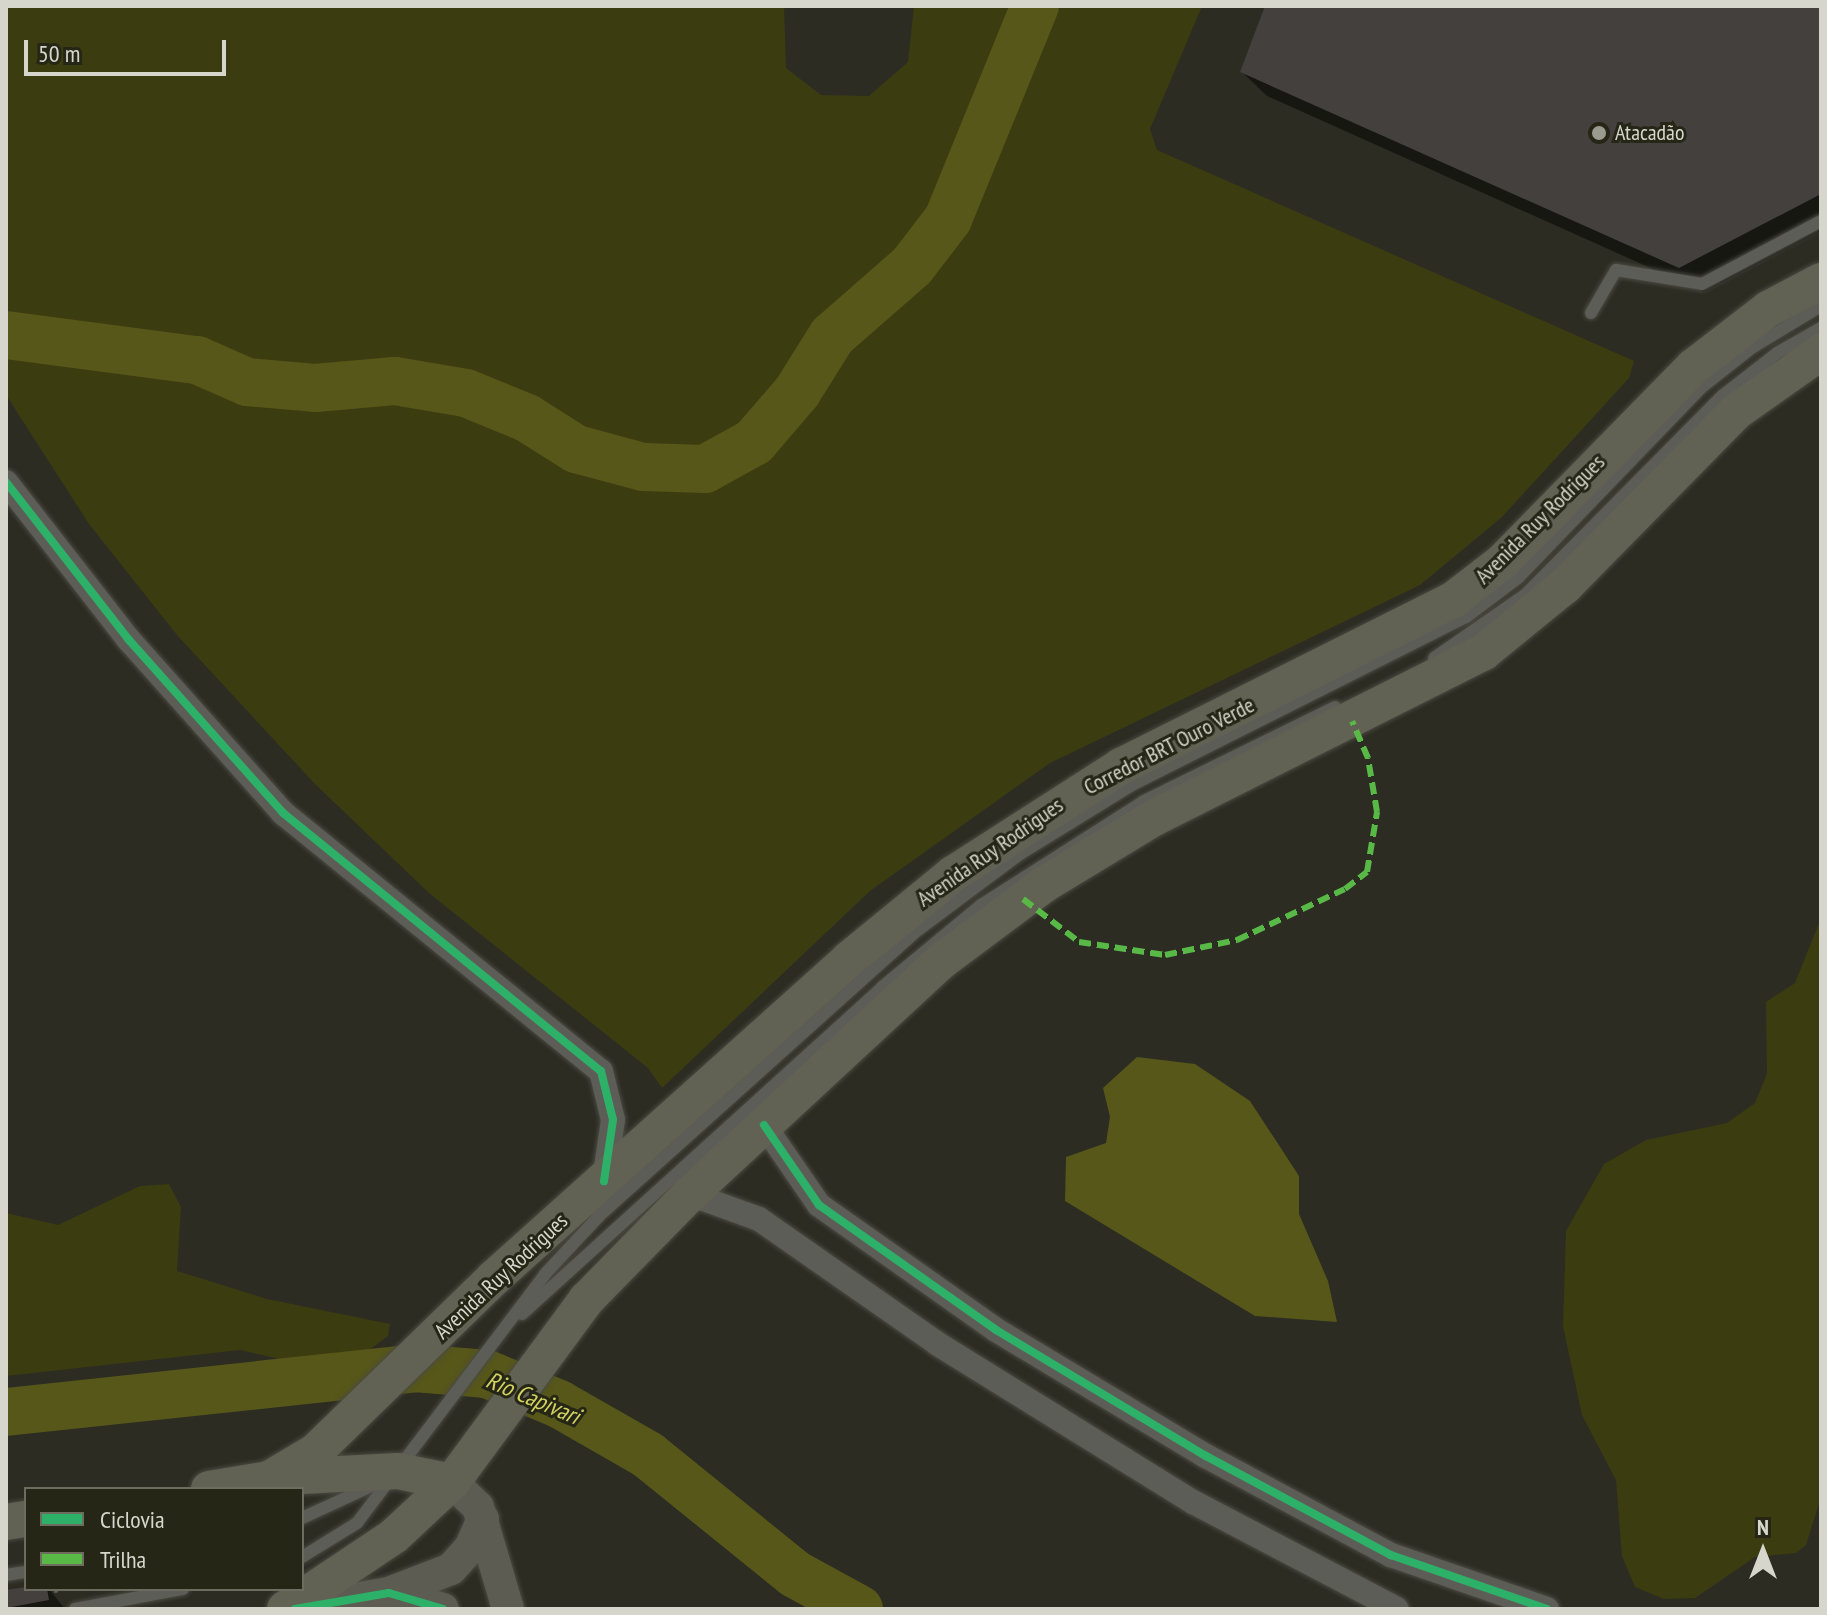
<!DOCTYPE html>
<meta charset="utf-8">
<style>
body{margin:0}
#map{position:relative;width:1827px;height:1615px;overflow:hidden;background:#2c2c23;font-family:"PT Sans Narrow",sans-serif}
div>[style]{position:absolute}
.green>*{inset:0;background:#3c3c11}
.water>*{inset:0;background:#57571a}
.shadow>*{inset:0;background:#0007}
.river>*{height:48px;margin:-24px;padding:0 24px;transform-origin:24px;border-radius:24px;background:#57571a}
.building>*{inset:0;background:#44403e}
.path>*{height:5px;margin-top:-2.5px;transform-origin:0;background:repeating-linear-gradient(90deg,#62625c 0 4px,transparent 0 8px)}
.roads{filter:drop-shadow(0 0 2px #4a4a42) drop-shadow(0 0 2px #4a4a42)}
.lane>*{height:12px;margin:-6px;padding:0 6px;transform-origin:6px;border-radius:6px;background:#5d5d57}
.street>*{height:24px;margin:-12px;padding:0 12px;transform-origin:12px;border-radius:12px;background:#5d5d57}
.secondary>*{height:32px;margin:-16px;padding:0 16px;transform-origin:16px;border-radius:16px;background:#5c5c53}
.primary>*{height:36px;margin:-18px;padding:0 18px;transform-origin:18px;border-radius:18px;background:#626254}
.quiet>*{height:6px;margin-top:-3px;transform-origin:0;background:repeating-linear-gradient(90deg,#58b947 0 12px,transparent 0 18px)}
.cycleway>*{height:8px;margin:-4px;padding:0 4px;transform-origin:4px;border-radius:4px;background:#2db169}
.dots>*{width:22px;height:22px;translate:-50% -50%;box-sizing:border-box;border:4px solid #262616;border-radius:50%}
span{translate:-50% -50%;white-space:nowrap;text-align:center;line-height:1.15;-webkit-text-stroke:6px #262616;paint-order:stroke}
.poi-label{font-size:22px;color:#d6d6cc}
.left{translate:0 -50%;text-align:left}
.street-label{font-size:22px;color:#d6d6cc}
.water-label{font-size:24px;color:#d1d25f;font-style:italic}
.frame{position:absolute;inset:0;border:8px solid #d6d6cc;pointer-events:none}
.legend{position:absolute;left:24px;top:1487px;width:280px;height:104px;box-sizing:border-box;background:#262616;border:2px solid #6c6c5f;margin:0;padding:10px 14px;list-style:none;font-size:24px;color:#d6d6cc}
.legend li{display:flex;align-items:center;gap:16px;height:40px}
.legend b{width:40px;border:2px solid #6c6c5f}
.north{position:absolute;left:1723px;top:1511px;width:80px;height:80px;-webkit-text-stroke:6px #262616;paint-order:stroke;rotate:0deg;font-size:22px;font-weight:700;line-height:32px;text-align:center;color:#d6d6cc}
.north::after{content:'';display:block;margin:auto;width:28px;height:36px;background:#d6d6cc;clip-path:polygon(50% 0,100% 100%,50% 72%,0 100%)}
.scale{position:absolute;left:24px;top:40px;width:202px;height:36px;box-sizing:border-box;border:4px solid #d6d6cc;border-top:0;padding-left:10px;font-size:24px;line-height:28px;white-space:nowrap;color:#d6d6cc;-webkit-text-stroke:6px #262616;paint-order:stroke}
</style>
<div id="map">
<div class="green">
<i style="clip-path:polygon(6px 6px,784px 6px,786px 68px,821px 95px,869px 96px,908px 62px,914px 6px,1202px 6px,1150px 129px,1157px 150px,1634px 361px,1629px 378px,1502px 517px,1420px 585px,1050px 763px,870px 891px,662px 1088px,648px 1068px,429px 893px,315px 784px,177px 635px,89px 524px,6px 395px)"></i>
<i style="clip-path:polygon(1821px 918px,1821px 1497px,1806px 1545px,1796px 1553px,1755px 1557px,1695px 1598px,1664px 1599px,1635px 1587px,1622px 1556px,1616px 1480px,1582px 1415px,1563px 1326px,1566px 1231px,1604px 1164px,1646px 1140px,1727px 1123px,1755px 1103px,1767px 1074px,1766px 1002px,1795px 983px)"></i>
<i style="clip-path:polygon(169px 1184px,181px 1207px,177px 1271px,267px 1299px,390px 1324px,388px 1336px,349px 1365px,324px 1369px,240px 1350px,6px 1376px,6px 1213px,58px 1225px,140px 1186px)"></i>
</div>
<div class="water">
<i style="clip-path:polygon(1137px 1057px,1195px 1064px,1250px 1101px,1299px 1176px,1299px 1214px,1328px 1281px,1337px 1322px,1255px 1316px,1065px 1201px,1066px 1157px,1106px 1143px,1110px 1117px,1103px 1088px)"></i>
</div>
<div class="shadow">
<i style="clip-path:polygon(1268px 6px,1813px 6px,1821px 10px,1821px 231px,1704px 292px,1267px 96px,1242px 72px)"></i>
<i style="clip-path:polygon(49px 1589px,65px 1609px,6px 1609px,6px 1593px)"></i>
</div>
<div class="river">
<i style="left:6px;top:335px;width:193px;rotate:7.5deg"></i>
<i style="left:197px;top:360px;width:55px;rotate:23.7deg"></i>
<i style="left:247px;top:382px;width:68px;rotate:5deg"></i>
<i style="left:315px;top:388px;width:80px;rotate:-5deg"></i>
<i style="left:395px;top:381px;width:72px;rotate:9.6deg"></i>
<i style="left:466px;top:393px;width:66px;rotate:22.3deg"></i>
<i style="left:527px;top:418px;width:58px;rotate:32.3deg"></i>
<i style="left:576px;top:449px;width:69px;rotate:15deg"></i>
<i style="left:643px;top:467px;width:62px;rotate:1.8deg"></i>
<i style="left:705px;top:469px;width:56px;rotate:-28.9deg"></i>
<i style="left:754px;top:442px;width:66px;rotate:-49.3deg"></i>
<i style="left:797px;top:392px;width:66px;rotate:-58deg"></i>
<i style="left:832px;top:336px;width:106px;rotate:-41.2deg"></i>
<i style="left:912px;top:266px;width:59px;rotate:-52.5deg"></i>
<i style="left:948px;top:219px;width:230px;rotate:-67.8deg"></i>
<i style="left:6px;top:1412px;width:411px;rotate:-6.1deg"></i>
<i style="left:415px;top:1368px;width:72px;rotate:4.8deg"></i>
<i style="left:487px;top:1374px;width:78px;rotate:22.6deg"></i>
<i style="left:559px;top:1404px;width:103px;rotate:29.8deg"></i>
<i style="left:648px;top:1455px;width:189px;rotate:39deg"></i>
<i style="left:795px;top:1574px;width:73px;rotate:28.7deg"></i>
</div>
<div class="building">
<i style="clip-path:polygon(1265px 6px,1816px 6px,1821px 8px,1821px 194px,1679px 268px,1240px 72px)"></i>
<i style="clip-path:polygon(26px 1587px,47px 1589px,49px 1600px,6px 1608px,6px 1590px)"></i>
</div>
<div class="path">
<i style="left:54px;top:1590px;width:6px;rotate:-9deg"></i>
</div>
<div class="roads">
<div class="lane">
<i style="left:1591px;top:313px;width:50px;rotate:-59.8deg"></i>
<i style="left:1616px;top:270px;width:87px;rotate:9.2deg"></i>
<i style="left:1702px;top:284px;width:135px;rotate:-27.9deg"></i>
<i style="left:1434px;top:658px;width:112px;rotate:-34.8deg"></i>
<i style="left:1526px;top:594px;width:279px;rotate:-45.3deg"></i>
<i style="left:1722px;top:396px;width:70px;rotate:-38deg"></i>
<i style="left:1777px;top:353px;width:51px;rotate:-29.6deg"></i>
<i style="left:522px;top:1314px;width:486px;rotate:-42.2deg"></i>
<i style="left:882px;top:987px;width:129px;rotate:-39.6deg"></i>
<i style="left:981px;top:905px;width:193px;rotate:-32.5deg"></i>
<i style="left:1144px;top:801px;width:213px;rotate:-26.2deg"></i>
<i style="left:302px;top:1518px;width:84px;rotate:-24.7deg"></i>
<i style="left:302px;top:1557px;width:65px;rotate:-31.7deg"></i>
<i style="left:357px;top:1523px;width:312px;rotate:-52.9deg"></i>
<i style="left:545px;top:1274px;width:79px;rotate:-47deg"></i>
<i style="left:599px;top:1216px;width:423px;rotate:-41.9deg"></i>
<i style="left:914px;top:933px;width:132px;rotate:-36.7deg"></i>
<i style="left:1020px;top:854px;width:132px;rotate:-31.6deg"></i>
<i style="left:1132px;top:785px;width:374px;rotate:-26.7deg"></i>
<i style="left:1466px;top:617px;width:65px;rotate:-36.9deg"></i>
<i style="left:1518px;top:578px;width:265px;rotate:-46.1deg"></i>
<i style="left:1702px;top:387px;width:65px;rotate:-38.1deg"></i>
<i style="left:1753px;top:347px;width:79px;rotate:-31.1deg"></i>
<i style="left:6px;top:1575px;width:20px;rotate:-9deg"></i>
<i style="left:75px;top:1609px;width:110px;rotate:-10.5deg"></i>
</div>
<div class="street">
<i style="left:6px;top:482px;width:200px;rotate:52.1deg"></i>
<i style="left:129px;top:640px;width:232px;rotate:48.3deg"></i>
<i style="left:283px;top:813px;width:409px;rotate:39.1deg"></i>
<i style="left:601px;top:1071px;width:50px;rotate:76.2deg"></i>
<i style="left:613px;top:1120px;width:62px;rotate:98.4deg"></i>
<i style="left:764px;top:1125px;width:97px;rotate:55.5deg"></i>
<i style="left:819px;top:1205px;width:217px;rotate:35.2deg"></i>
<i style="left:996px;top:1330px;width:245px;rotate:31deg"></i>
<i style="left:1206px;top:1456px;width:210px;rotate:28.2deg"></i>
<i style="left:1391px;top:1555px;width:165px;rotate:19.1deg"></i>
<i style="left:690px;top:1194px;width:73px;rotate:19.9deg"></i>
<i style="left:759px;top:1219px;width:218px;rotate:34.9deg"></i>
<i style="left:938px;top:1344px;width:300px;rotate:31.8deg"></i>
<i style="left:1193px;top:1502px;width:230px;rotate:27.7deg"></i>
</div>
<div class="secondary">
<i style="left:452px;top:1482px;width:36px;rotate:44deg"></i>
<i style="left:478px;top:1507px;width:106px;rotate:73.6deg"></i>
<i style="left:389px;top:1593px;width:66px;rotate:-21.2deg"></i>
<i style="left:451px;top:1569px;width:28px;rotate:-48deg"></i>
<i style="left:470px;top:1548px;width:32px;rotate:-66deg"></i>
<i style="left:295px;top:1609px;width:95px;rotate:-9.7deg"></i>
<i style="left:389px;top:1593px;width:56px;rotate:16.5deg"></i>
</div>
<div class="primary">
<i style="left:283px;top:1477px;width:115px;rotate:-3deg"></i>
<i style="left:398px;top:1471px;width:55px;rotate:11.5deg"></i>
<i style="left:209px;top:1489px;width:61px;rotate:-9.5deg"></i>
<i style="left:269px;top:1479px;width:55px;rotate:-30.8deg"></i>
<i style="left:316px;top:1451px;width:250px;rotate:-44.2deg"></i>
<i style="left:495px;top:1277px;width:476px;rotate:-41.9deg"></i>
<i style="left:849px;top:959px;width:134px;rotate:-39.3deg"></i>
<i style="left:953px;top:874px;width:200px;rotate:-32.7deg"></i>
<i style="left:1121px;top:766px;width:373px;rotate:-26.6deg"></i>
<i style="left:1454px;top:599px;width:61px;rotate:-37.6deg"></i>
<i style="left:1502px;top:562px;width:273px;rotate:-45.6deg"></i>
<i style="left:1693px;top:367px;width:95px;rotate:-37.7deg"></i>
<i style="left:1768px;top:309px;width:60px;rotate:-27.8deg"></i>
<i style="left:6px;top:1522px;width:20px;rotate:-9deg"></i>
<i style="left:285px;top:1609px;width:131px;rotate:-33.8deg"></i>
<i style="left:394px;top:1536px;width:79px;rotate:-43deg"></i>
<i style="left:452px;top:1482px;width:227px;rotate:-53.6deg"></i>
<i style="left:587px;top:1299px;width:147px;rotate:-45.6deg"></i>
<i style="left:690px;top:1194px;width:345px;rotate:-42.8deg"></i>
<i style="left:943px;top:960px;width:127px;rotate:-36.7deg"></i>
<i style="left:1045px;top:884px;width:127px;rotate:-31.2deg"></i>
<i style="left:1154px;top:818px;width:369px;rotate:-26.7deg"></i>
<i style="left:1484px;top:652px;width:104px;rotate:-39.2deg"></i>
<i style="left:1565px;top:586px;width:244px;rotate:-45.5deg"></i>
<i style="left:1736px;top:412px;width:104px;rotate:-35.2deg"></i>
</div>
</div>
<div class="quiet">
<i style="left:1023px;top:899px;width:71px;rotate:37.5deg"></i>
<i style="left:1079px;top:942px;width:87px;rotate:8.6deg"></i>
<i style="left:1165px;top:955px;width:74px;rotate:-11.8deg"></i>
<i style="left:1237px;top:940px;width:119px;rotate:-25.3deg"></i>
<i style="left:1345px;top:889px;width:28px;rotate:-38deg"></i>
<i style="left:1367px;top:872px;width:61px;rotate:-80.5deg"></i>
<i style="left:1377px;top:812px;width:55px;rotate:-99.5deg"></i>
<i style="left:1368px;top:758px;width:40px;rotate:-113.4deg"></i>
</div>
<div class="cycleway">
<i style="left:6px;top:482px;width:200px;rotate:52.1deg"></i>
<i style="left:129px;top:640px;width:232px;rotate:48.3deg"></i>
<i style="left:283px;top:813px;width:409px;rotate:39.1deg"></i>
<i style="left:601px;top:1071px;width:50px;rotate:76.2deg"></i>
<i style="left:613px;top:1120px;width:62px;rotate:98.4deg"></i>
<i style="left:764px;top:1125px;width:97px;rotate:55.5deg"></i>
<i style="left:819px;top:1205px;width:217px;rotate:35.2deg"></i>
<i style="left:996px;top:1330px;width:245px;rotate:31deg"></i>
<i style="left:1206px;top:1456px;width:210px;rotate:28.2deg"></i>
<i style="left:1391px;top:1555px;width:165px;rotate:19.1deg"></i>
<i style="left:295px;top:1609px;width:95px;rotate:-9.7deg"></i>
<i style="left:389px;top:1593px;width:56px;rotate:16.5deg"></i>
</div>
<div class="dots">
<i style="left:1599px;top:133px;background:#9a9a91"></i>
</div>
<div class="poi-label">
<span class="left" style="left:1615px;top:133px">Atacadão</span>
</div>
<div class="street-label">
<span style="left:1540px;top:519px;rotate:-45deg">Avenida Ruy Rodrigues</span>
<span style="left:1169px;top:746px;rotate:-27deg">Corredor BRT Ouro Verde</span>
<span style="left:990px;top:852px;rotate:-35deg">Avenida Ruy Rodrigues</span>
<span style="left:501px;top:1276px;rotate:-43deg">Avenida Ruy Rodrigues</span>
</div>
<div class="water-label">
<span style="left:533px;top:1398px;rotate:23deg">Rio Capivari</span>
</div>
<div class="frame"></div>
<ul class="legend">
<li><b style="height:10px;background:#2db169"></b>Ciclovia</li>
<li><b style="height:10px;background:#58b947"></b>Trilha</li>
</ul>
<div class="north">N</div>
<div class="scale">50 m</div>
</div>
